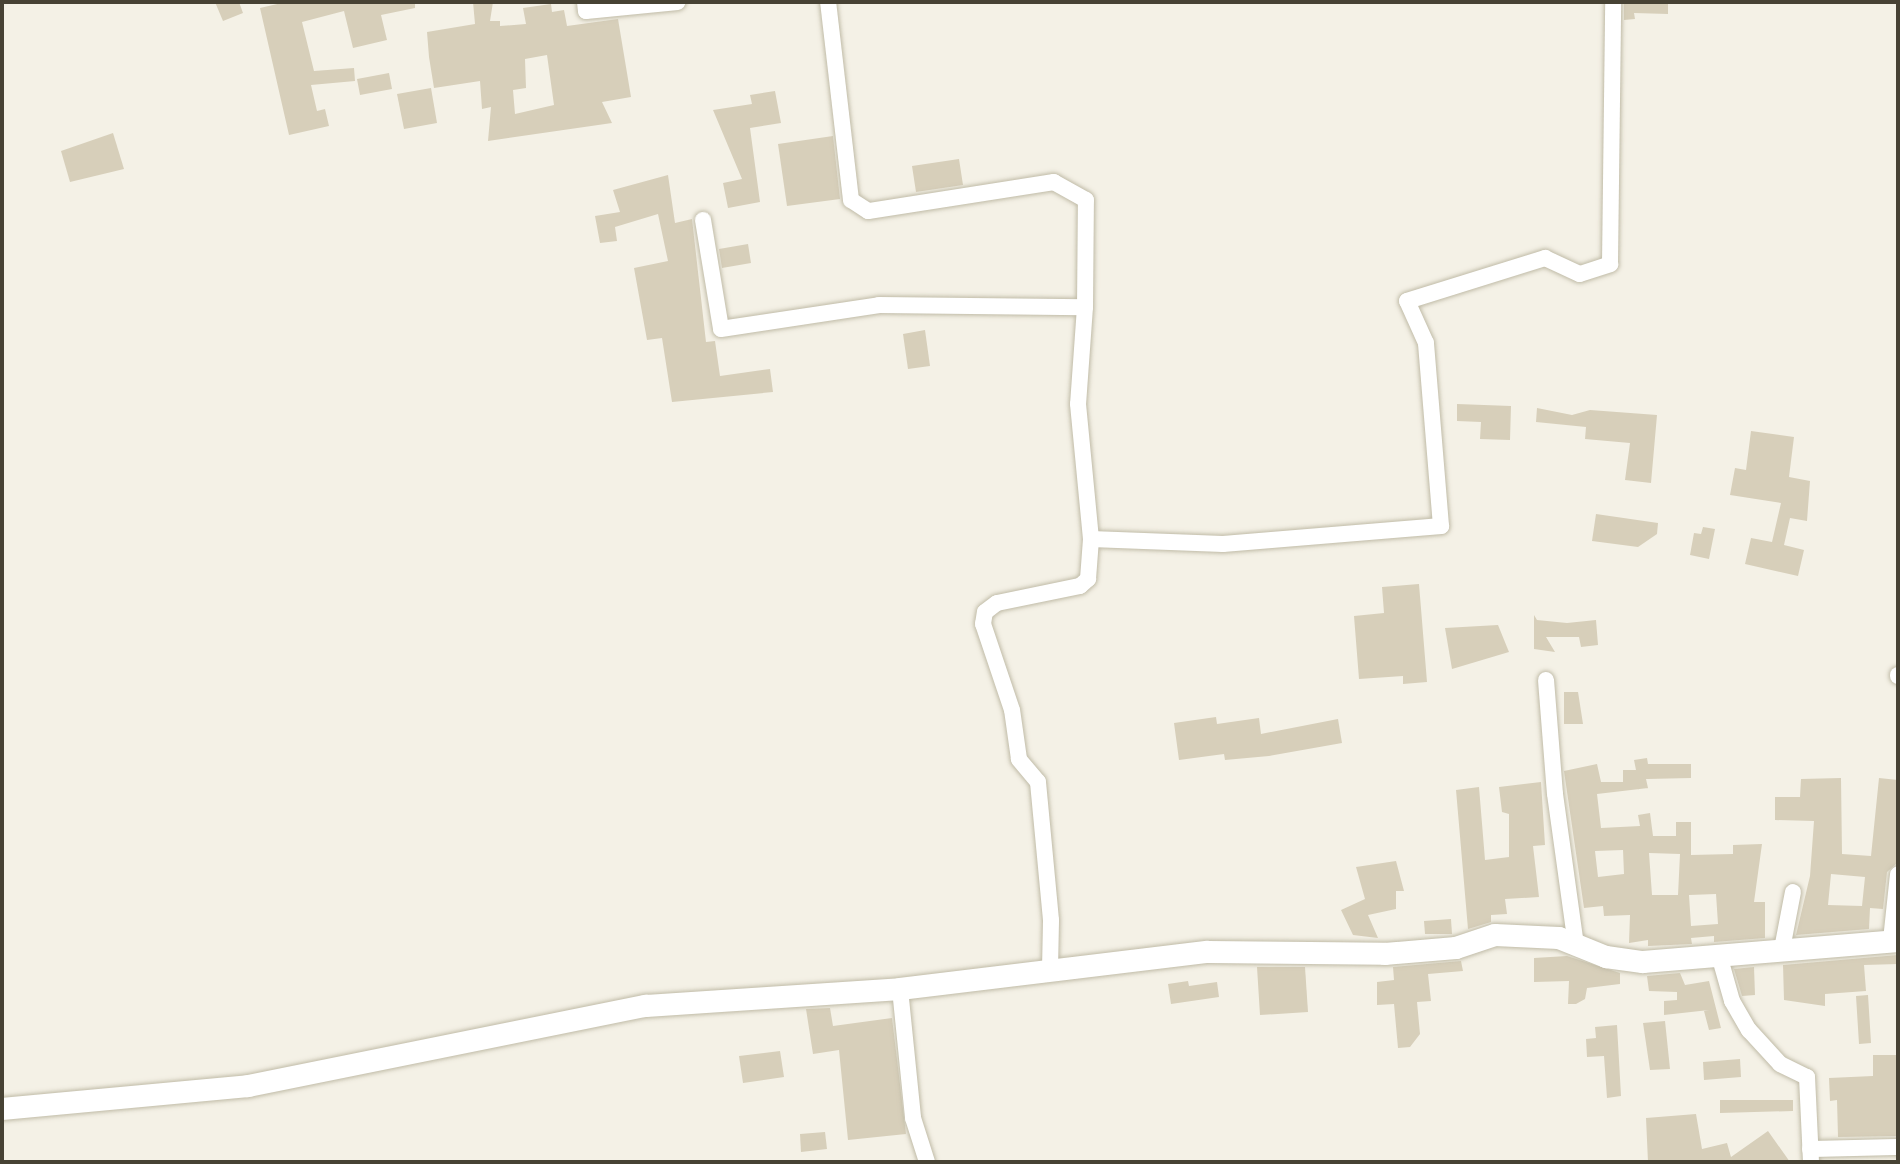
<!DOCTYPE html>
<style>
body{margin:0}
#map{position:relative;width:1900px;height:1164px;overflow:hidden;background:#f4f1e6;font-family:"Source Sans 3",sans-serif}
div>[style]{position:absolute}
.building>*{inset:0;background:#d7cfba}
.roads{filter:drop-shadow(0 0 2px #c0bba7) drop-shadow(0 0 2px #c0bba7)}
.minor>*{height:16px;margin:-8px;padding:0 8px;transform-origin:8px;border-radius:8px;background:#fff}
.tertiary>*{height:22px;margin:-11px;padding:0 11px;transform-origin:11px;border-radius:11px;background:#fff}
span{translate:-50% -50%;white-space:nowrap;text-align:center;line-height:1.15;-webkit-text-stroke:8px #fff;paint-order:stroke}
.frame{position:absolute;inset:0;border:4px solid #474234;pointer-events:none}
</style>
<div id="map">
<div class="building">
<i style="clip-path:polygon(215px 2px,239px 2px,243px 13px,223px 21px)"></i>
<i style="clip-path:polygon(286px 2px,415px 2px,415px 8px,381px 15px,387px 40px,353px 48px,344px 11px,302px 22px,314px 71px,354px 68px,355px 81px,311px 85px,317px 111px,325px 109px,329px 126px,289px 135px,260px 8px)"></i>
<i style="clip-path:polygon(evenodd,473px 2px,493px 2px,490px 21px,500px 21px,500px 26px,526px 24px,523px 8px,551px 4px,552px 12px,564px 10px,567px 26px,618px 19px,631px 97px,602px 102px,612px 123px,488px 141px,491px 107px,482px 109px,480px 81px,434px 88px,429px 57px,427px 32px,475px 24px,473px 2px,547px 55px,554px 105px,515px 114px,513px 90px,526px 88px,525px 59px,547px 55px)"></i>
<i style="clip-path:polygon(1624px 2px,1668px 2px,1668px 14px,1634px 13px,1635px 19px,1624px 20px)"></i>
<i style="clip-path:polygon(389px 73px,392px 89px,360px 95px,357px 79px)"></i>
<i style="clip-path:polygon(431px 88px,437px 123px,404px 129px,397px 94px)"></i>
<i style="clip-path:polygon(775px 91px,781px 123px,750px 128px,760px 202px,728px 208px,723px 183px,742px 179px,713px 110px,752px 104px,750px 95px)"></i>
<i style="clip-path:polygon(113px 133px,124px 169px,70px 182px,61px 151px)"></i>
<i style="clip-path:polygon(833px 136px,840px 199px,787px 206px,778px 144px)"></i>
<i style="clip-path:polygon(959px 159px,963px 185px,916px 192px,912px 166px)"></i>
<i style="clip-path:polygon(668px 175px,675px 223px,692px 219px,706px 342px,715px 341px,720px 376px,770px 369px,773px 392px,672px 402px,662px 338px,647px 340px,634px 268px,668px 261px,658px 214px,615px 227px,617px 241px,600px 243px,595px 216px,620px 212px,613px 190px)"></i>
<i style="clip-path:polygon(748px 244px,751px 263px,722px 268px,719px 249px)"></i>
<i style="clip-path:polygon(925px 330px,930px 366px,908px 369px,903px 334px)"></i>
<i style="clip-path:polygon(1457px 404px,1511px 406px,1510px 440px,1480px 439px,1481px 422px,1457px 421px)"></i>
<i style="clip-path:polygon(1537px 408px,1572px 415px,1590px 410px,1657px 415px,1651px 483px,1625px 480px,1630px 443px,1585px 439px,1586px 427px,1536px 422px)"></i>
<i style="clip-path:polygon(1751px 431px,1794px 437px,1789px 477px,1810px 481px,1807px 521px,1790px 518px,1784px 545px,1804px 550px,1798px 576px,1745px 564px,1751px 538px,1772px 542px,1781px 503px,1730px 495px,1735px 468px,1746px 470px)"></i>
<i style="clip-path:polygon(1596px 514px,1658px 523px,1657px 534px,1638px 547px,1592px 541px)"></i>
<i style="clip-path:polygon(1703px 527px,1715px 529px,1709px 559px,1690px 555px,1694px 533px,1701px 534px)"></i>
<i style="clip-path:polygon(1419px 584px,1427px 682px,1403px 684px,1403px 676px,1359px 679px,1354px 616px,1384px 613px,1382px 587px)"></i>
<i style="clip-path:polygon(1534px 615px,1537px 620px,1567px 623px,1596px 620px,1598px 645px,1581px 647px,1579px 637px,1546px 637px,1555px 652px,1534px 649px)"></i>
<i style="clip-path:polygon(1498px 625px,1509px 652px,1452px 669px,1445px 628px)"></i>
<i style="clip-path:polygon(1564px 692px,1578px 692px,1583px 724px,1564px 724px)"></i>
<i style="clip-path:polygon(1216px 717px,1217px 724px,1259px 718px,1261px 734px,1338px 719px,1342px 743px,1269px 756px,1225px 760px,1224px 754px,1179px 760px,1174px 723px)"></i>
<i style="clip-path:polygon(evenodd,1647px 758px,1648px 764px,1691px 764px,1691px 778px,1646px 779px,1648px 788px,1597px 794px,1601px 828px,1640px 826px,1638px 815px,1650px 813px,1653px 836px,1676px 836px,1676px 822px,1691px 822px,1691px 855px,1733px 854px,1733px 845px,1762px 844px,1754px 902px,1765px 902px,1765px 938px,1714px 942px,1714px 936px,1691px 938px,1692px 944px,1648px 946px,1648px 940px,1629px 943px,1630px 915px,1604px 916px,1603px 906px,1584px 908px,1564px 771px,1597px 764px,1601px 782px,1623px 782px,1623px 770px,1636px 770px,1634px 760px,1647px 758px,1623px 850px,1624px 874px,1598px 877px,1595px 851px,1623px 850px,1647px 758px,1649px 853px,1680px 854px,1678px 895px,1652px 895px,1649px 853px,1647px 758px,1716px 894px,1718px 924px,1691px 926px,1689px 895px,1716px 894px)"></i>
<i style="clip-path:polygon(evenodd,1841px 778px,1842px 854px,1871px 856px,1879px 778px,1898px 780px,1897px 863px,1887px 872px,1883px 909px,1870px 908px,1869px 929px,1796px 935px,1810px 876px,1814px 821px,1775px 820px,1775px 797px,1800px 797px,1801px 779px,1841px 778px,1831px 874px,1865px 877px,1862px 906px,1828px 905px,1831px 874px)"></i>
<i style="clip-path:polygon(1541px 782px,1545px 845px,1533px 846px,1539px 897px,1505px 899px,1507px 914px,1491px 915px,1491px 922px,1468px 929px,1456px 790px,1479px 787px,1485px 860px,1509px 857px,1509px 814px,1502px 812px,1499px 787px)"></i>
<i style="clip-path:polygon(1396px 861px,1404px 891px,1396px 891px,1396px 909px,1368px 915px,1378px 938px,1353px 935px,1341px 910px,1365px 899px,1356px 867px)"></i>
<i style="clip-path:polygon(1451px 919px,1452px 934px,1425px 934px,1424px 921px)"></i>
<i style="clip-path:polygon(1898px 955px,1898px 964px,1864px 965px,1866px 991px,1825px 994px,1825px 1006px,1784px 1000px,1783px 965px)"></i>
<i style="clip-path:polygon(1567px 956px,1620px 973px,1620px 984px,1587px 988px,1585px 999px,1576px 1004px,1568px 1004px,1569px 981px,1534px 982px,1534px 958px)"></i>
<i style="clip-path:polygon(1461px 961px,1463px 971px,1428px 974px,1431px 1001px,1417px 1002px,1420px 1034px,1410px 1047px,1398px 1048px,1394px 1004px,1377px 1005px,1377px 982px,1394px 980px,1393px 967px)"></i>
<i style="clip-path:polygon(1257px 967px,1305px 967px,1308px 1012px,1260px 1015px)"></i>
<i style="clip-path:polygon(1754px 967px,1755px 995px,1742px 996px,1734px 969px)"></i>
<i style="clip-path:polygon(1680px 973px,1685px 985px,1709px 981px,1721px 1028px,1709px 1030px,1704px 1011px,1709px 1010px,1664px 1015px,1664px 1001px,1677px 1000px,1677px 992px,1649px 991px,1647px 976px)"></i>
<i style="clip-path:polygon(1188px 981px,1189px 986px,1217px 982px,1219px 997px,1171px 1004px,1168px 984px)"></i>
<i style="clip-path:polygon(1868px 995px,1871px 1043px,1859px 1044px,1856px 996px)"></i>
<i style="clip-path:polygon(830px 1008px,833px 1026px,892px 1018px,906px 1134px,848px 1140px,839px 1050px,813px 1054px,806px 1009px)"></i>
<i style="clip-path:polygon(1665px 1021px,1670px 1069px,1650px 1070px,1643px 1023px)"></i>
<i style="clip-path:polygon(1617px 1025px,1621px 1096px,1607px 1098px,1604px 1056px,1587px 1057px,1586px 1039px,1596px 1038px,1595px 1027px)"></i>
<i style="clip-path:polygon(780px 1051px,784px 1077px,743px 1083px,739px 1056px)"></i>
<i style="clip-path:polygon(1873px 1055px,1898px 1055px,1898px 1136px,1838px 1137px,1837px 1100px,1830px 1101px,1829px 1078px,1873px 1076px)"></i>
<i style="clip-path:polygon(1740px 1059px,1741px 1077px,1704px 1080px,1703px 1062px)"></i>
<i style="clip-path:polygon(1720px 1100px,1793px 1100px,1793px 1111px,1720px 1113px)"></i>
<i style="clip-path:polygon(1696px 1114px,1702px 1149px,1727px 1143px,1731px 1157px,1768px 1131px,1790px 1162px,1648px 1162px,1646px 1118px)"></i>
<i style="clip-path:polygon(825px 1132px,827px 1149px,801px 1152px,800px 1134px)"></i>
</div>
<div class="roads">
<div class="minor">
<i style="left:585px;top:2px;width:9px;rotate:84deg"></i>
<i style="left:586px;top:11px;width:92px;rotate:-5.6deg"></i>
<i style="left:703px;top:220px;width:110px;rotate:80.6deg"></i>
<i style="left:721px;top:329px;width:160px;rotate:-8.6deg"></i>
<i style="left:879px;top:305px;width:206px;rotate:0.6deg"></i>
<i style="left:1085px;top:307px;width:107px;rotate:-89.5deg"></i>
<i style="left:1086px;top:200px;width:37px;rotate:-151deg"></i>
<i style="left:1054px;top:182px;width:188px;rotate:171.1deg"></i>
<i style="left:868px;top:211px;width:20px;rotate:-147deg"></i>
<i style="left:851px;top:200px;width:199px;rotate:-96.6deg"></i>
<i style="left:1085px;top:307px;width:97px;rotate:94.1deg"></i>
<i style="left:1078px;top:404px;width:136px;rotate:84.5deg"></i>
<i style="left:1091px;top:539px;width:132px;rotate:2.2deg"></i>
<i style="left:1223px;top:544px;width:219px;rotate:-4.7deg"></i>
<i style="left:1441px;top:526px;width:184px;rotate:-94.7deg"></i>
<i style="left:1426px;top:343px;width:46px;rotate:-114.3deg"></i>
<i style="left:1407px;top:301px;width:145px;rotate:-17.3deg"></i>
<i style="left:1545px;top:258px;width:38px;rotate:25deg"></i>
<i style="left:1580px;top:274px;width:32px;rotate:-18deg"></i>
<i style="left:1610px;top:264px;width:262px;rotate:-89.3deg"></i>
<i style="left:1898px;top:675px;width:1px;rotate:90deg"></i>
<i style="left:1546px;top:680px;width:114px;rotate:85.5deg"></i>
<i style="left:1555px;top:794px;width:152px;rotate:82.1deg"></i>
<i style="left:1891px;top:940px;width:66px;rotate:-83.9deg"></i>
<i style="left:1782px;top:949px;width:58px;rotate:-79.1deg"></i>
<i style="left:1719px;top:955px;width:48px;rotate:74.2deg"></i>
<i style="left:1732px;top:1001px;width:34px;rotate:60deg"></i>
<i style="left:1749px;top:1030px;width:46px;rotate:47.6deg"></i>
<i style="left:1780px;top:1064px;width:30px;rotate:26deg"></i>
<i style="left:1807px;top:1077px;width:85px;rotate:87.3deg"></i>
<i style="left:1050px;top:969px;width:49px;rotate:-88.8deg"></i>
<i style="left:1051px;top:920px;width:139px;rotate:-95.4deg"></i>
<i style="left:1038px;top:782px;width:30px;rotate:-130deg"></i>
<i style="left:1019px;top:759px;width:49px;rotate:-98.1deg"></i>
<i style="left:1012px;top:710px;width:91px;rotate:-108.6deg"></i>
<i style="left:983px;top:624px;width:12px;rotate:-81deg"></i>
<i style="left:985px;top:612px;width:15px;rotate:-37deg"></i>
<i style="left:997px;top:603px;width:85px;rotate:-11.6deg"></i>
<i style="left:1080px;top:586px;width:11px;rotate:-41deg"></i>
<i style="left:1088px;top:579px;width:40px;rotate:-85.7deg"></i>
<i style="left:900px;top:989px;width:130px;rotate:84.2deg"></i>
<i style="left:913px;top:1118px;width:46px;rotate:72.3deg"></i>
<i style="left:1810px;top:1149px;width:88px;rotate:-1.3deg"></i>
</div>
<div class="tertiary">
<i style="left:2px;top:1109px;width:247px;rotate:-5.3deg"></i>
<i style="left:248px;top:1086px;width:406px;rotate:-11.4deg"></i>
<i style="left:646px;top:1006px;width:255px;rotate:-3.8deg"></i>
<i style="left:900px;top:989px;width:310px;rotate:-6.9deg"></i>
<i style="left:1208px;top:952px;width:177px;rotate:0.6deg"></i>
<i style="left:1385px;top:954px;width:71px;rotate:-4.8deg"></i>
<i style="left:1456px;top:948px;width:41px;rotate:-18.4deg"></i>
<i style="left:1495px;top:935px;width:64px;rotate:2.7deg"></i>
<i style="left:1559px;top:938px;width:51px;rotate:22deg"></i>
<i style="left:1606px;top:957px;width:37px;rotate:8deg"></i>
<i style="left:1643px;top:962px;width:256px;rotate:-4.7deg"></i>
</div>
</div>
<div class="frame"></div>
</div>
